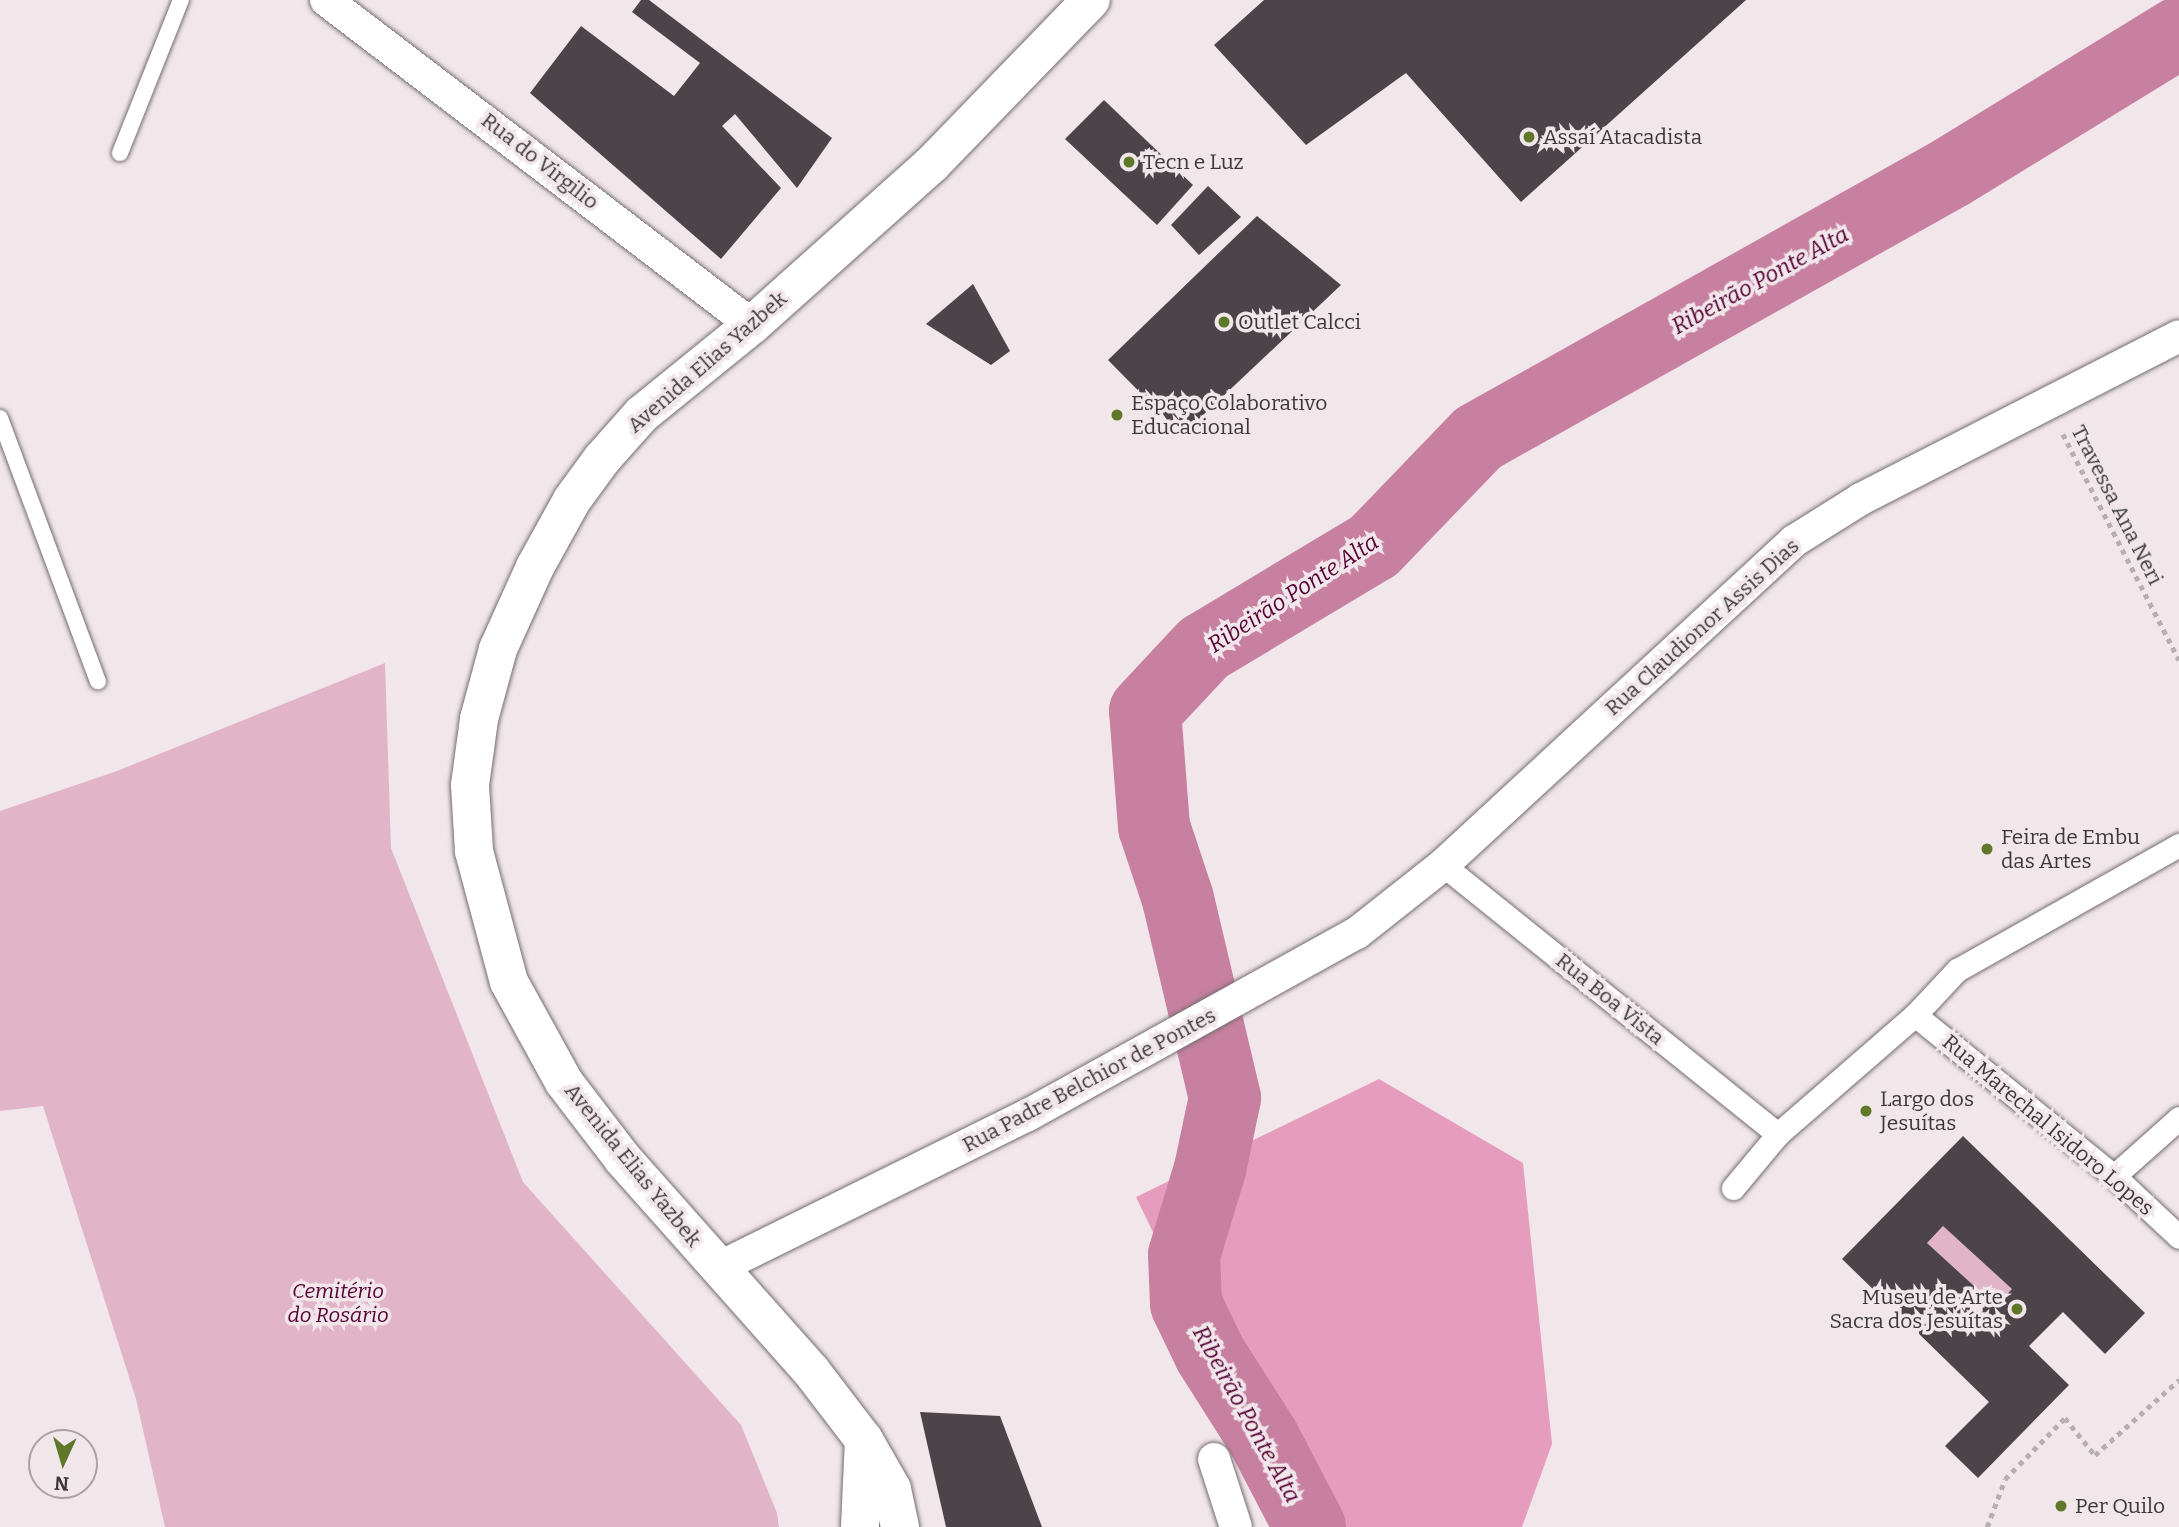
<!DOCTYPE html>
<meta charset="utf-8">
<style>
body{margin:0}
#map{position:relative;width:2179px;height:1527px;overflow:hidden;background:#f1e7eb;font-family:Bitter,serif}
div>[style]{position:absolute}
.green>*{inset:0;background:#e2b4c8}
.forest>*{inset:0;background:#e69dbd}
.river>*{height:72px;margin:-36px;padding:0 36px;transform-origin:36px;border-radius:36px;background:#c780a0}
.building>*{inset:0;background:#4c4448}
.path>*{height:4.5px;margin-top:-2.25px;transform-origin:0;background:repeating-linear-gradient(90deg,#b6aeb1 0 5px,transparent 0 10px)}
.roads{filter:drop-shadow(0 0 2px #766d71) drop-shadow(0 0 2px #766d71)}
.service>*{height:16px;margin:-8px;padding:0 8px;transform-origin:8px;border-radius:8px;background:#fff}
.pedestrian>*{height:23px;margin:-11.5px;padding:0 11.5px;transform-origin:11.5px;border-radius:11.5px;background:#fff}
.minor>*{height:32px;margin:-16px;padding:0 16px;transform-origin:16px;border-radius:16px;background:#fff}
.primary>*{height:38px;margin:-19px;padding:0 19px;transform-origin:19px;border-radius:19px;background:#fff}
.dots>*{width:19px;height:19px;translate:-50% -50%;box-sizing:border-box;border:4px solid #f1e7eb;border-radius:50%}
span{translate:-50% -50%;white-space:nowrap;text-align:center;line-height:1.15;-webkit-text-stroke:7px #f1e7eb;paint-order:stroke}
.poi-label{font-size:21px;color:#3c3839}
.left{translate:0 -50%;text-align:left}
.right{translate:-100% -50%;text-align:right}
.street-label{font-size:21px;color:#3c3839}
.park-label{font-size:21px;color:#560034;font-style:italic}
.water-label{font-size:23px;color:#560034;font-style:italic}
.north{position:absolute;left:28px;top:1429px;width:70px;height:70px;box-sizing:border-box;background:#f1e7eb;border:2px solid #a9a1a4;border-radius:50%;rotate:184deg;font-size:19px;font-weight:700;line-height:28px;text-align:center;color:#3c3839}
.north::after{content:'';display:block;margin:auto;width:24px;height:32px;background:#5e7729;clip-path:polygon(50% 0,100% 100%,50% 72%,0 100%)}
</style>
<div id="map">
<div class="green">
<i style="clip-path:polygon(385px 663px,391px 848px,523px 1182px,741px 1425px,777px 1513px,779px 1527px,165px 1527px,136px 1399px,43px 1106px,0 1111px,0 811px,117px 771px)"></i>
<i style="clip-path:polygon(1943px 1226px,2012px 1289px,1996px 1306px,1927px 1243px)"></i>
</div>
<div class="forest">
<i style="clip-path:polygon(1379px 1079px,1523px 1163px,1552px 1444px,1522px 1527px,1295px 1527px,1136px 1197px)"></i>
</div>
<div class="river">
<i style="left:1310px;top:1527px;width:99px;rotate:-117.6deg"></i>
<i style="left:1264px;top:1439px;width:101px;rotate:-122.4deg"></i>
<i style="left:1210px;top:1354px;width:55px;rotate:-115.6deg"></i>
<i style="left:1186px;top:1304px;width:49px;rotate:-92.3deg"></i>
<i style="left:1184px;top:1255px;width:90px;rotate:-73.2deg"></i>
<i style="left:1210px;top:1169px;width:73px;rotate:-78.1deg"></i>
<i style="left:1225px;top:1098px;width:204px;rotate:-103.3deg"></i>
<i style="left:1178px;top:899px;width:76px;rotate:-108.4deg"></i>
<i style="left:1154px;top:827px;width:116px;rotate:-94.4deg"></i>
<i style="left:1145px;top:711px;width:86px;rotate:-46.9deg"></i>
<i style="left:1204px;top:648px;width:198px;rotate:-31deg"></i>
<i style="left:1374px;top:546px;width:150px;rotate:-46.1deg"></i>
<i style="left:1478px;top:438px;width:544px;rotate:-29.3deg"></i>
<i style="left:1952px;top:172px;width:266px;rotate:-31.5deg"></i>
</div>
<div class="building">
<i style="clip-path:polygon(641px 0,649px 0,832px 138px,797px 188px,735px 114px,722px 126px,781px 188px,721px 259px,530px 93px,581px 26px,674px 96px,700px 63px,632px 12px)"></i>
<i style="clip-path:polygon(1264px 0,1746px 0,1521px 202px,1406px 73px,1306px 145px,1214px 45px)"></i>
<i style="clip-path:polygon(1104px 100px,1193px 185px,1157px 225px,1065px 139px)"></i>
<i style="clip-path:polygon(1208px 186px,1241px 217px,1199px 255px,1171px 225px)"></i>
<i style="clip-path:polygon(1257px 216px,1341px 285px,1182px 435px,1108px 360px)"></i>
<i style="clip-path:polygon(973px 284px,1010px 351px,991px 365px,926px 324px)"></i>
<i style="clip-path:polygon(evenodd,1963px 1136px,2145px 1313px,2105px 1354px,2063px 1312px,2029px 1346px,2069px 1385px,1978px 1478px,1945px 1446px,1989px 1402px,1842px 1259px,1963px 1136px,1943px 1226px,2012px 1289px,1996px 1306px,1927px 1243px,1943px 1226px)"></i>
<i style="clip-path:polygon(920px 1412px,1000px 1416px,1042px 1527px,946px 1527px)"></i>
</div>
<div class="path">
<i style="left:2063px;top:434px;width:254px;rotate:62.8deg"></i>
<i style="left:1987px;top:1527px;width:51px;rotate:-69.4deg"></i>
<i style="left:2005px;top:1479px;width:86px;rotate:-45.5deg"></i>
<i style="left:2065px;top:1418px;width:48px;rotate:51deg"></i>
<i style="left:2095px;top:1455px;width:113px;rotate:-41.8deg"></i>
</div>
<div class="roads">
<div class="service">
<i style="left:120px;top:153px;width:165px;rotate:-68.3deg"></i>
<i style="left:0;top:418px;width:281px;rotate:69.6deg"></i>
</div>
<div class="pedestrian">
<i style="left:1443px;top:865px;width:430px;rotate:38.8deg"></i>
<i style="left:1915px;top:1015px;width:256px;rotate:39deg"></i>
<i style="left:2114px;top:1176px;width:89px;rotate:43.2deg"></i>
<i style="left:2114px;top:1176px;width:87px;rotate:-41.7deg"></i>
<i style="left:1733px;top:1188px;width:70px;rotate:-50.2deg"></i>
<i style="left:1778px;top:1134px;width:181px;rotate:-41deg"></i>
<i style="left:1915px;top:1015px;width:62px;rotate:-47deg"></i>
<i style="left:1957px;top:970px;width:255px;rotate:-29.4deg"></i>
</div>
<div class="minor">
<i style="left:326px;top:0;width:536px;rotate:37.34deg"></i>
<i style="left:718px;top:1268px;width:346px;rotate:-26.3deg"></i>
<i style="left:1028px;top:1115px;width:376px;rotate:-29deg"></i>
<i style="left:1357px;top:933px;width:110px;rotate:-38.3deg"></i>
<i style="left:1443px;top:865px;width:478px;rotate:-42.7deg"></i>
<i style="left:1794px;top:541px;width:79px;rotate:-32.1deg"></i>
<i style="left:1861px;top:499px;width:357px;rotate:-27.1deg"></i>
<i style="left:1214px;top:1459px;width:71px;rotate:72.1deg"></i>
</div>
<div class="primary">
<i style="left:860px;top:1527px;width:87px;rotate:-87.4deg"></i>
<i style="left:900px;top:1527px;width:39px;rotate:-102deg"></i>
<i style="left:892px;top:1489px;width:56px;rotate:-119.7deg"></i>
<i style="left:864px;top:1440px;width:86px;rotate:-127.4deg"></i>
<i style="left:812px;top:1372px;width:285px;rotate:-131.6deg"></i>
<i style="left:623px;top:1159px;width:97px;rotate:-127.5deg"></i>
<i style="left:564px;top:1082px;width:114px;rotate:-118.8deg"></i>
<i style="left:509px;top:982px;width:136px;rotate:-105deg"></i>
<i style="left:474px;top:851px;width:66px;rotate:-93.5deg"></i>
<i style="left:470px;top:785px;width:67px;rotate:-82.2deg"></i>
<i style="left:479px;top:719px;width:73px;rotate:-74.8deg"></i>
<i style="left:498px;top:649px;width:90px;rotate:-65.7deg"></i>
<i style="left:535px;top:567px;width:77px;rotate:-61.1deg"></i>
<i style="left:572px;top:500px;width:51px;rotate:-53.8deg"></i>
<i style="left:602px;top:459px;width:60px;rotate:-48.4deg"></i>
<i style="left:642px;top:414px;width:141px;rotate:-39deg"></i>
<i style="left:752px;top:325px;width:241px;rotate:-41.8deg"></i>
<i style="left:932px;top:164px;width:228px;rotate:-45.9deg"></i>
</div>
</div>
<div class="dots">
<i style="left:1529px;top:137px;background:#5e7729"></i>
<i style="left:1129px;top:162px;background:#5e7729"></i>
<i style="left:1224px;top:322px;background:#5e7729"></i>
<i style="left:1117px;top:415px;background:#5e7729"></i>
<i style="left:1987px;top:849px;background:#5e7729"></i>
<i style="left:1866px;top:1111px;background:#5e7729"></i>
<i style="left:2017px;top:1309px;background:#5e7729"></i>
<i style="left:2061px;top:1506px;background:#5e7729"></i>
</div>
<div class="poi-label">
<span class="left" style="left:1543px;top:137px">Assaí Atacadista</span>
<span class="left" style="left:1143px;top:162px">Tecn e Luz</span>
<span class="left" style="left:1238px;top:322px">Outlet Calcci</span>
<span class="left" style="left:1131px;top:415px">Espaço Colaborativo<br>Educacional</span>
<span class="left" style="left:2001px;top:849px">Feira de Embu<br>das Artes</span>
<span class="left" style="left:1880px;top:1111px">Largo dos<br>Jesuítas</span>
<span class="right" style="left:2003px;top:1309px">Museu de Arte<br>Sacra dos Jesuítas</span>
<span class="left" style="left:2075px;top:1506px">Per Quilo</span>
</div>
<div class="street-label">
<span style="left:540px;top:161px;rotate:38deg">Rua do Virgilio</span>
<span style="left:707px;top:362px;rotate:-41deg">Avenida Elias Yazbek</span>
<span style="left:2117px;top:505px;rotate:63deg">Travessa Ana Neri</span>
<span style="left:1702px;top:627px;rotate:-42deg">Rua Claudionor Assis Dias</span>
<span style="left:1610px;top:999px;rotate:39deg">Rua Boa Vista</span>
<span style="left:1089px;top:1080px;rotate:-28deg">Rua Padre Belchior de Pontes</span>
<span style="left:2048px;top:1125px;rotate:40deg">Rua Marechal Isidoro Lopes</span>
<span style="left:633px;top:1165px;rotate:51deg">Avenida Elias Yazbek</span>
</div>
<div class="park-label">
<span style="left:338px;top:1303px">Cemitério<br>do Rosário</span>
</div>
<div class="water-label">
<span style="left:1760px;top:280px;rotate:-29deg">Ribeirão Ponte Alta</span>
<span style="left:1293px;top:593px;rotate:-33deg">Ribeirão Ponte Alta</span>
<span style="left:1247px;top:1414px;rotate:61deg">Ribeirão Ponte Alta</span>
</div>
<div class="north">N</div>
</div>
